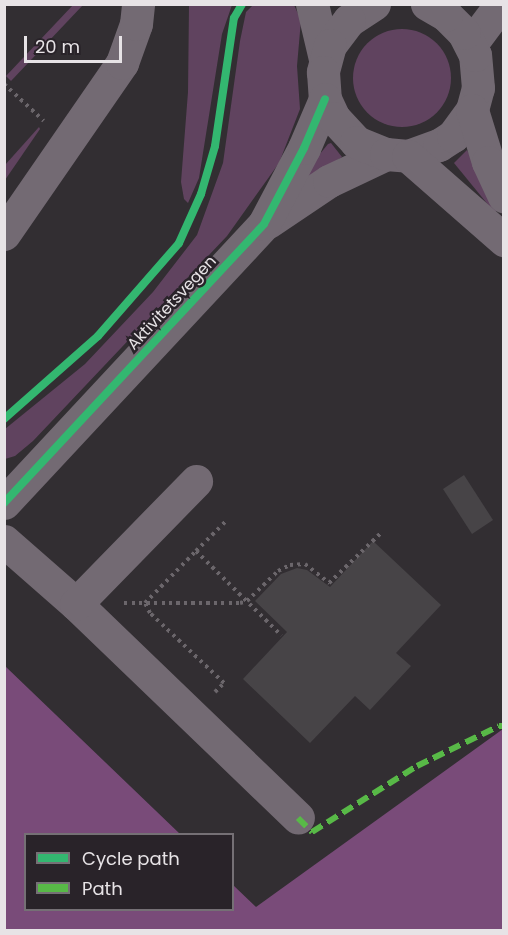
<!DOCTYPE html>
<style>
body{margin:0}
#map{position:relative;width:508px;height:935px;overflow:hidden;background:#322e32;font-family:Poppins,sans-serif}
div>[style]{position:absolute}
.green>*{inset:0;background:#60435f}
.round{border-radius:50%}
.forest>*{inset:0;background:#794b79}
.building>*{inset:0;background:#474447}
.path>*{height:4px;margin-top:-2px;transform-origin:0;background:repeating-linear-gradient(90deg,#6b666b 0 3px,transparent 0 7.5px)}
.minor>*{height:33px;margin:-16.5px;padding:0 16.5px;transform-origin:16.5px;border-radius:16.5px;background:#736a73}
.major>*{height:33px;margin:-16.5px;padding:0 16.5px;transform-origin:16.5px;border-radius:16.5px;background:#736a73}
.quiet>*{height:6px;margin-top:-3px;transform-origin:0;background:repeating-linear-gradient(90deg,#58b947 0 12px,transparent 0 18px)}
.cycleway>*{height:8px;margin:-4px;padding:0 4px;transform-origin:4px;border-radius:4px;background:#33b770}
span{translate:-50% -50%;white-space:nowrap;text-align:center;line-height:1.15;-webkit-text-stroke:5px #292329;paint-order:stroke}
.street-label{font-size:16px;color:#e7e3e6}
.frame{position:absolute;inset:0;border:6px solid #e7e3e6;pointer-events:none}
.legend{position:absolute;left:24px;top:833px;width:210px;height:78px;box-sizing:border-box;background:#292329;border:2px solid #757075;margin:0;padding:8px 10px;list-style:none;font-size:18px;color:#e7e3e6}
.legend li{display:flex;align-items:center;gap:12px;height:30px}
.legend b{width:30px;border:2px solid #757075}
.scale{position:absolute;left:24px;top:36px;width:98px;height:27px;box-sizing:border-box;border:3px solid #e7e3e6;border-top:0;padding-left:8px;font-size:18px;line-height:21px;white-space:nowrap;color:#e7e3e6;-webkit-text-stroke:4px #292329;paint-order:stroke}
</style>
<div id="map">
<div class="green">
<i style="clip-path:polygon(73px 5px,83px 5px,11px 81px,6px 76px)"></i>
<i style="clip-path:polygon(189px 5px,232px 5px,222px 34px,199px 178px,188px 203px,184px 199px,181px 182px,188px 92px)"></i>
<i style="clip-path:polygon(253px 5px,294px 5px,301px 20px,297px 66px,300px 109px,279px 163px,227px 236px,33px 441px,15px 456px,5px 459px,5px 429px,85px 364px,153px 292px,197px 235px,223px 163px,240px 41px,246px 12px)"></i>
<i class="round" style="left:353px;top:29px;width:98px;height:98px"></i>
<i style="clip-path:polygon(39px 127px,40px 129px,5px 180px,5px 165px)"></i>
<i style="clip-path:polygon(331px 143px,342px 157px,289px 192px,328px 144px)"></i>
<i style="clip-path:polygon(467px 150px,499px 209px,494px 212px,454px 163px)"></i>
</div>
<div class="forest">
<i style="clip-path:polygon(5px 666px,180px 834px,26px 834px,26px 910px,232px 910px,233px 885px,256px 907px,503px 729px,503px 930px,5px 930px)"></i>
</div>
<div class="building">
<i style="clip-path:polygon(464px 475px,493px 520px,472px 534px,443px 489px)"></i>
<i style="clip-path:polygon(373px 541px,441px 605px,396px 653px,411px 666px,370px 710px,355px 696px,310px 743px,243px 679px,287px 632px,255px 601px,281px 574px,297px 568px,307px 570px,330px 587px)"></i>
</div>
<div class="path">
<i style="left:4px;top:84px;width:54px;rotate:42.8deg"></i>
<i style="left:196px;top:551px;width:42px;rotate:-45deg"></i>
<i style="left:124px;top:603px;width:116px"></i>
<i style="left:240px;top:603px;width:7px;rotate:-16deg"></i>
<i style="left:247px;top:601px;width:43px;rotate:-44.1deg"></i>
<i style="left:278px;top:571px;width:13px;rotate:-27deg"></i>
<i style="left:290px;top:565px;width:15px;rotate:-4deg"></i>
<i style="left:305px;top:564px;width:31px;rotate:38deg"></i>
<i style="left:329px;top:583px;width:71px;rotate:-43.9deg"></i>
<i style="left:215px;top:692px;width:13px;rotate:-45deg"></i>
<i style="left:224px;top:683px;width:102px;rotate:-136.6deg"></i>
<i style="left:150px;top:613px;width:11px;rotate:-117deg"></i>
<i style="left:145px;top:603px;width:73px;rotate:-45.6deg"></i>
<i style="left:196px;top:551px;width:120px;rotate:44.7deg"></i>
</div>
<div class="minor">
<i style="left:471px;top:44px;width:50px;rotate:-53.1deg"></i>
<i style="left:268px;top:222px;width:73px;rotate:-33.9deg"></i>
<i style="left:329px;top:181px;width:63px;rotate:-25.3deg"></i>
<i style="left:4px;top:234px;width:208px;rotate:-55.4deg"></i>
<i style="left:122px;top:63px;width:41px;rotate:-70.3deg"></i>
<i style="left:136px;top:24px;width:20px;rotate:-84deg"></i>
<i style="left:4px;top:503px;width:381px;rotate:-47deg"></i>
<i style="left:264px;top:224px;width:86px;rotate:-62.2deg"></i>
<i style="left:304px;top:148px;width:53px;rotate:-66.8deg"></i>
<i style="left:4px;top:541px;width:96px;rotate:41.2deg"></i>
<i style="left:76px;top:604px;width:308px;rotate:43.9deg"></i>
<i style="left:76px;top:604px;width:172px;rotate:-45.7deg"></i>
</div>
<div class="major">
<i style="left:312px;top:4px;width:57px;rotate:76.7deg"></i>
<i style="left:374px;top:4px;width:30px;rotate:147deg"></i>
<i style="left:349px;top:20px;width:31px;rotate:127deg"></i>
<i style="left:330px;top:45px;width:28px;rotate:105deg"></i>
<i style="left:323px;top:72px;width:27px;rotate:86deg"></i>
<i style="left:325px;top:99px;width:21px;rotate:65deg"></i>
<i style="left:334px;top:118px;width:33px;rotate:47deg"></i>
<i style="left:356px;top:142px;width:32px;rotate:22deg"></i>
<i style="left:386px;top:154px;width:22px;rotate:5deg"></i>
<i style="left:408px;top:156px;width:33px;rotate:-20deg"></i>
<i style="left:439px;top:145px;width:17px;rotate:-33deg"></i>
<i style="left:453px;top:136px;width:32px;rotate:-54deg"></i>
<i style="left:472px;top:110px;width:23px;rotate:-75deg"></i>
<i style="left:478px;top:88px;width:33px;rotate:-95deg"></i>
<i style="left:475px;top:55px;width:25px;rotate:-117deg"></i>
<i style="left:464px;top:33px;width:25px;rotate:-135deg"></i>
<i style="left:446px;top:15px;width:22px;rotate:-150deg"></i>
<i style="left:472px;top:110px;width:54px;rotate:72.9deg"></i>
<i style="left:488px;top:162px;width:38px;rotate:65deg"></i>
<i style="left:408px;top:156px;width:128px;rotate:41.2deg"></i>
</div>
<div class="quiet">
<i style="left:298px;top:818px;width:20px;rotate:45deg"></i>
<i style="left:312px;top:832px;width:124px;rotate:-32.2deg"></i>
<i style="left:417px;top:766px;width:91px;rotate:-26deg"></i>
<i style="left:499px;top:726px;width:5px"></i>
</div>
<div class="cycleway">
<i style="left:4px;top:419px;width:125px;rotate:-41.4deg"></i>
<i style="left:98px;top:336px;width:123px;rotate:-48.9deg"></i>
<i style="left:179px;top:243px;width:54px;rotate:-65.8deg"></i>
<i style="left:201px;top:194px;width:50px;rotate:-73.7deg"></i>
<i style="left:215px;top:146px;width:129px;rotate:-81.6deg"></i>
<i style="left:234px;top:18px;width:16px;rotate:-60deg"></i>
<i style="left:4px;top:503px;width:381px;rotate:-47deg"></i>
<i style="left:264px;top:224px;width:86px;rotate:-62.2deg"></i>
<i style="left:304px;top:148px;width:53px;rotate:-66.8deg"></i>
</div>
<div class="street-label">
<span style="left:172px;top:303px;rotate:-47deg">Aktivitetsvegen</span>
</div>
<div class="frame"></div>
<ul class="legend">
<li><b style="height:8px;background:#33b770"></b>Cycle path</li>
<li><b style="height:8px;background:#58b947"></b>Path</li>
</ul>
<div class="scale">20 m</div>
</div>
